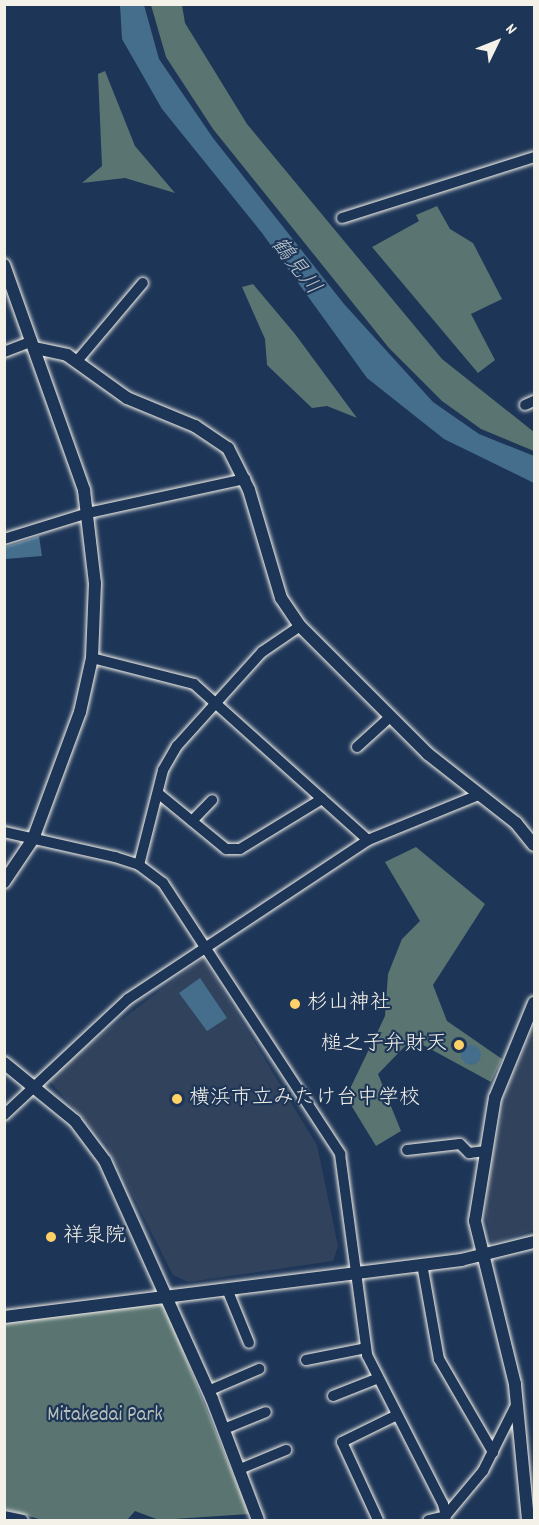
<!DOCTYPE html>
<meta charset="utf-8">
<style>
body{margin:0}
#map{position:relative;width:539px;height:1525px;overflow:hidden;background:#1d3557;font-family:Dekko,"Klee One",sans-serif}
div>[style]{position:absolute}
.built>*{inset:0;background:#31425d}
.green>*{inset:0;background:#597471}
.water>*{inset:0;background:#456e8d}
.round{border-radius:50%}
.roads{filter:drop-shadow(0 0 2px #f4f1e8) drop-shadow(0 0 2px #f4f1e8)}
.minor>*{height:10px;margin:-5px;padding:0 5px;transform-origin:5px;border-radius:5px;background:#1d3557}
.tertiary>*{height:12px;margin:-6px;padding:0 6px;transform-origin:6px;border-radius:6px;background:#1d3557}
.dots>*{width:16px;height:16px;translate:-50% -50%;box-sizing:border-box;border:3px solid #1d3557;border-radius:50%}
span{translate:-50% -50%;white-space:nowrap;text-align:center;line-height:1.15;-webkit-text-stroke:4.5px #1d3557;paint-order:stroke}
.poi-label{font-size:21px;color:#f4f1e8}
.left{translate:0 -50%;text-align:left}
.right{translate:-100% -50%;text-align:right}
.park-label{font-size:21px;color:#b6bfb8}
.water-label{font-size:22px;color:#b7c3c8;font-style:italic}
.frame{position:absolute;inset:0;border:6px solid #f4f1e8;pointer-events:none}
.north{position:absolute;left:467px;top:12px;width:60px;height:60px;-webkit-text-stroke:4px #1d3557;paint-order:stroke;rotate:47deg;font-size:16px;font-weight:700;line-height:24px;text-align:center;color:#f4f1e8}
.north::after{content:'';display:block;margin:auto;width:21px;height:27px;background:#f4f1e8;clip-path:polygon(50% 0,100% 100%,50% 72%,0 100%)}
</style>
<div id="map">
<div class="built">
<i style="clip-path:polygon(203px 958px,317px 1145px,338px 1246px,333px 1261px,188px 1282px,173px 1275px,107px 1145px,46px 1077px)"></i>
<i style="clip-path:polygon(534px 1026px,534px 1230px,492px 1243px,486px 1217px,488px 1177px,508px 1088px)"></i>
</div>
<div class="green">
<i style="clip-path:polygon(151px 5px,182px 5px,185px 23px,247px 124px,442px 359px,534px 432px,534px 451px,481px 429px,442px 401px,389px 348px,213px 129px,166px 57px)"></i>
<i style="clip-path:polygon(105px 71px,135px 146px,175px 193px,125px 178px,82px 183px,102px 166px,98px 74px)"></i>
<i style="clip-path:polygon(437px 206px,450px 229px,473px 243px,502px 299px,471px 314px,495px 360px,478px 373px,372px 247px,419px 221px,416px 215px)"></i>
<i style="clip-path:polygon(253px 284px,295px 334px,357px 418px,327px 406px,312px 408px,267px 365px,265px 339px,242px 287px)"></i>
<i style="clip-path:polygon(416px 847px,485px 904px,433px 985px,447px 1021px,502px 1059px,491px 1082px,412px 1039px,378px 1074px,401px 1131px,376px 1146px,346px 1097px,385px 1016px,388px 974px,402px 939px,420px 921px,385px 862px)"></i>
<i style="clip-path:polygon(163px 1302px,249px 1514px,159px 1520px,135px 1511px,127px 1520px,42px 1520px,5px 1509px,4px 1323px)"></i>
</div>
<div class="water">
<i style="clip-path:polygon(120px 5px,144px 5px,159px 59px,213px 138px,344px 304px,433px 402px,479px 434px,534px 456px,534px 483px,444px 439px,367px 378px,262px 233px,162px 109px,122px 39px)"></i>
<i style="clip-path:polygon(39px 536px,42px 556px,5px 559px,5px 547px)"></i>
<i style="clip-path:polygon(200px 978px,227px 1018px,207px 1031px,179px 993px)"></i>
<i class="round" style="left:461px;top:1045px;width:20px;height:20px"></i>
</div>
<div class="roads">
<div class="minor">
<i style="left:342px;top:218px;width:201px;rotate:-17.6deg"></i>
<i style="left:4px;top:352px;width:30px;rotate:-21deg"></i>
<i style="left:77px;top:361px;width:102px;rotate:-49.8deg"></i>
<i style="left:525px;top:405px;width:10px;rotate:-24deg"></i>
<i style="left:4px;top:539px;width:88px;rotate:-17.2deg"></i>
<i style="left:88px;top:513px;width:161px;rotate:-12.2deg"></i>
<i style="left:92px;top:658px;width:105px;rotate:14.3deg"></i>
<i style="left:194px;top:684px;width:234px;rotate:41.9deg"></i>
<i style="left:368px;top:840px;width:117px;rotate:-22.2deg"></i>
<i style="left:357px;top:747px;width:45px;rotate:-42.3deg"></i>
<i style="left:159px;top:794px;width:87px;rotate:39.4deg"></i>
<i style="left:226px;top:849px;width:14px"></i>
<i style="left:240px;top:849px;width:96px;rotate:-31.4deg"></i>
<i style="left:192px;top:821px;width:29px;rotate:-46deg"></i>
<i style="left:4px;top:832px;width:114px;rotate:12.7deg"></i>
<i style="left:115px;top:857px;width:25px;rotate:18deg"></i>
<i style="left:139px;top:865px;width:30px;rotate:37deg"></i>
<i style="left:163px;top:883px;width:324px;rotate:56.8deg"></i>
<i style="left:340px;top:1154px;width:203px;rotate:82.3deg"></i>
<i style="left:367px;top:1355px;width:167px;rotate:63deg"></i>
<i style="left:443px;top:1504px;width:12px;rotate:76deg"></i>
<i style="left:446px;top:1516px;width:18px;rotate:167deg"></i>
<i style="left:139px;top:865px;width:98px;rotate:-75.8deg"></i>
<i style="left:163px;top:770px;width:28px;rotate:-60deg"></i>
<i style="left:177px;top:746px;width:127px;rotate:-47.9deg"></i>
<i style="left:262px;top:652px;width:46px;rotate:-34.4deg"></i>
<i style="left:4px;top:1115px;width:170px;rotate:-43.1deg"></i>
<i style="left:128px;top:999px;width:288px;rotate:-33.5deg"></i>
<i style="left:407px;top:1150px;width:53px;rotate:-6.5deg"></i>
<i style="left:460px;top:1144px;width:13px;rotate:45deg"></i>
<i style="left:469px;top:1153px;width:17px;rotate:-7deg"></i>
<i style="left:422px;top:1264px;width:97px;rotate:79.9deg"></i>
<i style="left:439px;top:1359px;width:108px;rotate:59.9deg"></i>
<i style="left:227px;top:1289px;width:58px;rotate:67.8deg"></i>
<i style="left:306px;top:1360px;width:61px;rotate:-11.3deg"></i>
<i style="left:208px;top:1391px;width:56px;rotate:-23.3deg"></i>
<i style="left:333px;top:1396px;width:46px;rotate:-21.6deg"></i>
<i style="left:224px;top:1429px;width:45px;rotate:-22deg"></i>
<i style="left:240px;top:1469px;width:50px;rotate:-22.4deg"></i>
<i style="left:4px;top:1516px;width:19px;rotate:12deg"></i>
<i style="left:378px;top:1520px;width:86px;rotate:-114.8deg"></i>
<i style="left:342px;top:1442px;width:59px;rotate:-26.1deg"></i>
<i style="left:442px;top:1520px;width:64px;rotate:-50.1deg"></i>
<i style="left:483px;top:1471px;width:72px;rotate:-63.4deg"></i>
</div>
<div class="tertiary">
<i style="left:4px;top:265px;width:239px;rotate:70.4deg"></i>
<i style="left:84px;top:490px;width:94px;rotate:83.3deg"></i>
<i style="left:95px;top:583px;width:75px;rotate:92.3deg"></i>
<i style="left:92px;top:658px;width:55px;rotate:102.5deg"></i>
<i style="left:80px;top:712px;width:135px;rotate:110.3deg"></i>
<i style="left:33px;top:839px;width:52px;rotate:124deg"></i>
<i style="left:35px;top:348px;width:33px;rotate:12deg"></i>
<i style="left:67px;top:355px;width:74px;rotate:35.6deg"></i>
<i style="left:127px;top:398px;width:74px;rotate:22.4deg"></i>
<i style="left:195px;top:426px;width:40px;rotate:34deg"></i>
<i style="left:228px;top:448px;width:47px;rotate:63.4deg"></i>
<i style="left:249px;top:490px;width:113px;rotate:73.5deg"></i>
<i style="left:281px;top:598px;width:34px;rotate:56deg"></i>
<i style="left:300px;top:626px;width:181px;rotate:45deg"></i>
<i style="left:428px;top:754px;width:112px;rotate:38.1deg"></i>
<i style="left:516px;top:823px;width:28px;rotate:51deg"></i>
<i style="left:4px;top:1063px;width:92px;rotate:39.2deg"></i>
<i style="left:75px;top:1121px;width:50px;rotate:53.1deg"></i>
<i style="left:105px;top:1161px;width:261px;rotate:65.8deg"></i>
<i style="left:212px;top:1399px;width:129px;rotate:69.2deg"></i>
<i style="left:4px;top:1317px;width:461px;rotate:-7.1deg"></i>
<i style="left:461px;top:1260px;width:75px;rotate:-13.9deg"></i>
<i style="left:528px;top:1520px;width:137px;rotate:-95.5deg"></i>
<i style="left:515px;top:1384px;width:168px;rotate:-103.8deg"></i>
<i style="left:475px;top:1221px;width:125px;rotate:-80.8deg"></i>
<i style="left:495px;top:1098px;width:103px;rotate:-67.7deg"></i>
</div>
</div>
<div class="dots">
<i style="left:295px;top:1004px;background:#ffd166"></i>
<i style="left:459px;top:1045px;background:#ffd166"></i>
<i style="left:177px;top:1099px;background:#ffd166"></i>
<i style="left:51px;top:1237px;background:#ffd166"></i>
</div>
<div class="poi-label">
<span class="left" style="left:307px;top:1004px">杉山神社</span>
<span class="right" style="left:447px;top:1045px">槌之子弁財天</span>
<span class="left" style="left:189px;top:1099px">横浜市立みたけ台中学校</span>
<span class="left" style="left:63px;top:1237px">祥泉院</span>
</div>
<div class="park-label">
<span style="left:105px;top:1416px">Mitakedai Park</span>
</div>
<div class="water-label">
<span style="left:295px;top:267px;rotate:52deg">鶴見川</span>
</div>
<div class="frame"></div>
<div class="north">N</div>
</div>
